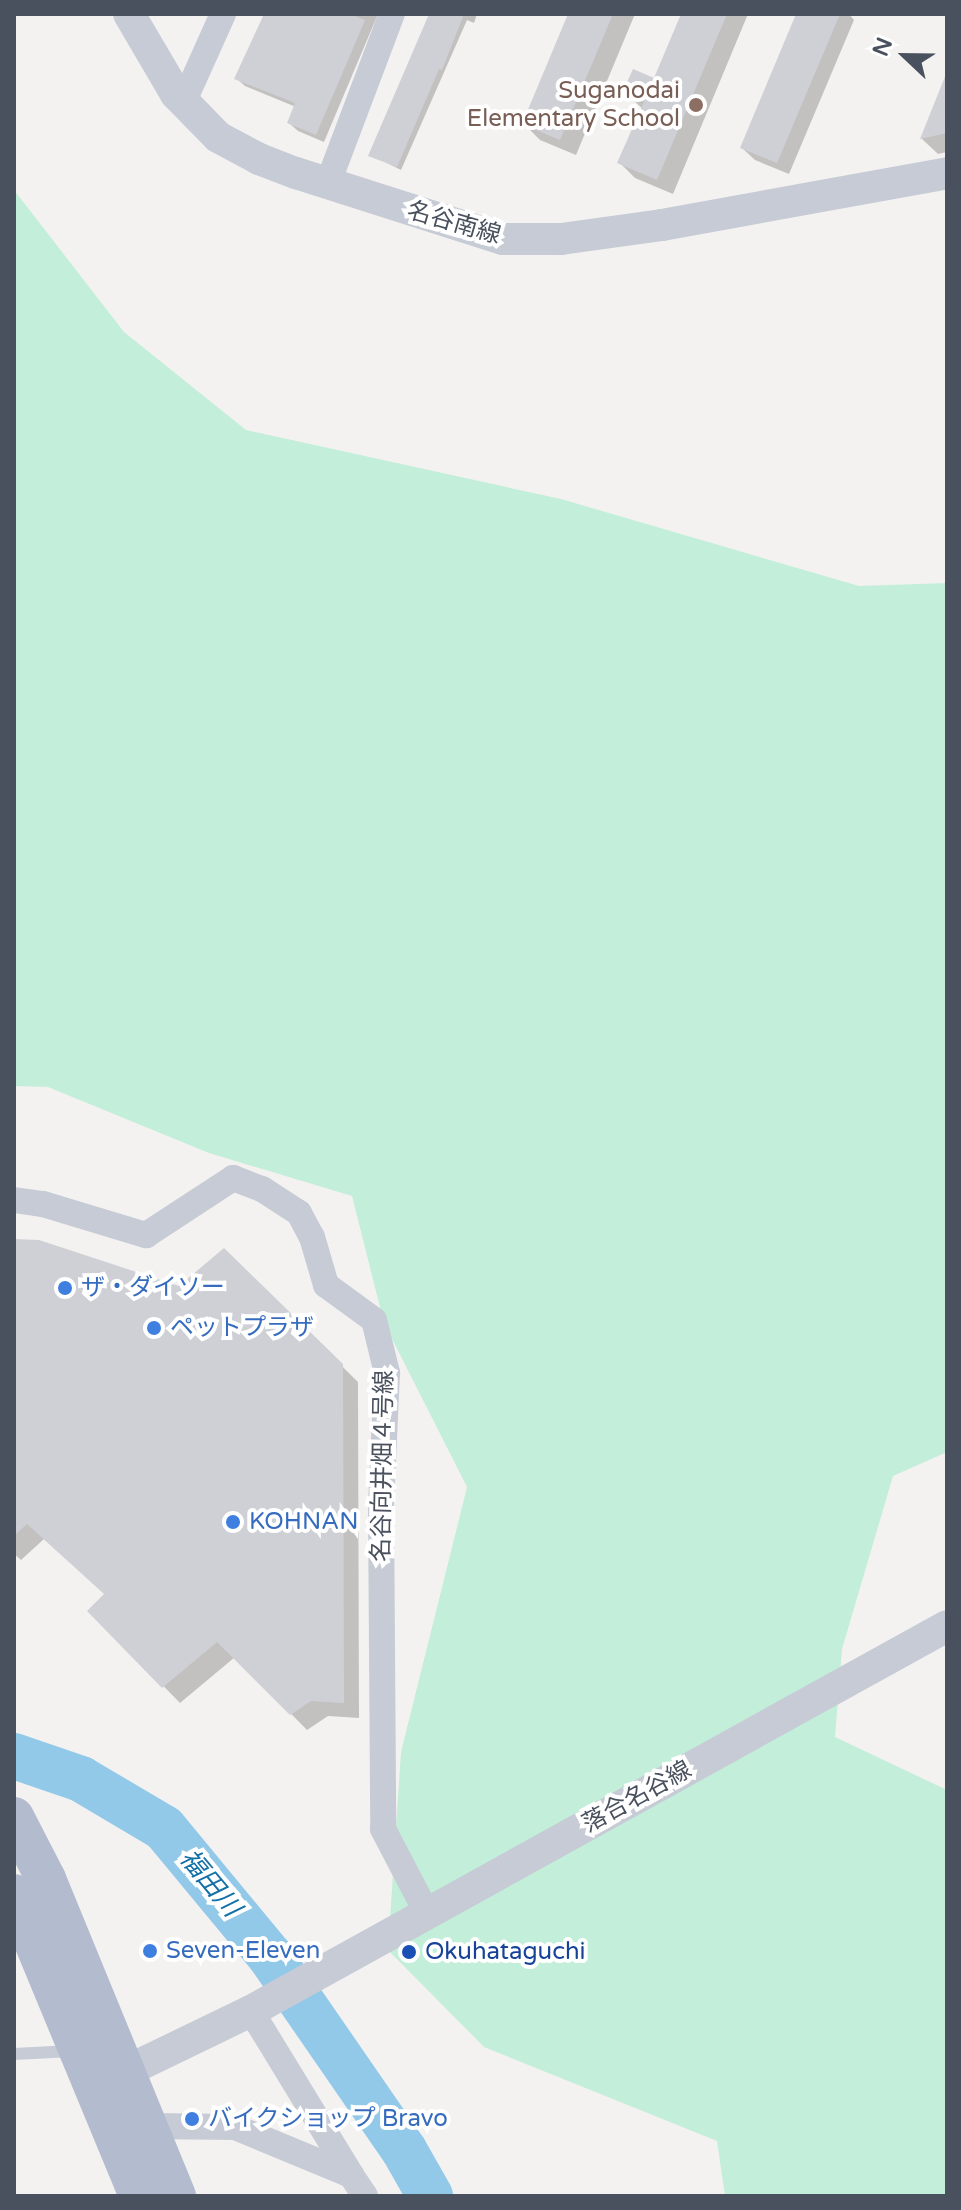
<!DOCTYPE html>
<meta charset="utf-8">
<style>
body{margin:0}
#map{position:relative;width:961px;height:2210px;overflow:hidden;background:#f3f2f1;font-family:"Varela Round","Noto Sans JP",sans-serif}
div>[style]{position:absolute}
.green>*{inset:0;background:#c3eeda}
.shadow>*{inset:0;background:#0003}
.river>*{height:46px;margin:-23px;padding:0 23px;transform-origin:23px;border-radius:23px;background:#92c9e9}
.building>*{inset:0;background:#cfd0d5}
.service>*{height:12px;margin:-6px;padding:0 6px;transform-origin:6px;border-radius:6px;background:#c6cbd5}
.minor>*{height:26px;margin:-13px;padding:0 13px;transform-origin:13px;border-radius:13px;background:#c6cbd5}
.tertiary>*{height:32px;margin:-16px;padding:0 16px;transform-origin:16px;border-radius:16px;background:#c6cbd5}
.primary>*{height:40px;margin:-20px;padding:0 20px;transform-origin:20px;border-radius:20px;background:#b3bcce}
.dots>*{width:22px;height:22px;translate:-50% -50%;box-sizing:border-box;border:4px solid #fff;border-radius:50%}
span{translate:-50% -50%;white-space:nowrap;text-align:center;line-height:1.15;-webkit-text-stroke:8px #fff;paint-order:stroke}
.education-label{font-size:24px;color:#785e54}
.right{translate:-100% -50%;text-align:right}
.street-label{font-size:24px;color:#4a515e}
.shop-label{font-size:24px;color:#366cbe}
.left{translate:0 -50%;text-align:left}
.transit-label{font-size:24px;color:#164399}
.water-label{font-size:26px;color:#1371a8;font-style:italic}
.frame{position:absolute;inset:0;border:16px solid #4a515e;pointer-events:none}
.north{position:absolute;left:865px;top:16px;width:80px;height:80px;-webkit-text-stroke:6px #fff;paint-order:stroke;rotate:292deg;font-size:22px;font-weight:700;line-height:32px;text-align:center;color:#4a515e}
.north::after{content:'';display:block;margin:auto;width:28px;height:36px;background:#4a515e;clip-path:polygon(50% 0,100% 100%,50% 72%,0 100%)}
</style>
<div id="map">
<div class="green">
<i style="clip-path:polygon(14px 190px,124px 332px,246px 430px,561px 499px,859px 586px,947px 583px,947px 1452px,893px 1476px,842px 1649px,835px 1737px,947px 1790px,947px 2196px,725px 2196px,717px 2141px,484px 2047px,388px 1950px,401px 1752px,467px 1487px,384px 1323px,352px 1196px,209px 1153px,48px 1087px,14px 1086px)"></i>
</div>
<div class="shadow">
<i style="clip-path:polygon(267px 14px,378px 14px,324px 142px,298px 131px,289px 123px,296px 107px,245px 86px,236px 78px)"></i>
<i style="clip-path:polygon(430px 14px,477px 14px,474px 23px,467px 20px,401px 170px,371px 155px)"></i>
<i style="clip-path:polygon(570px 14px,635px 14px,576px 155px,540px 140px,524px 124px)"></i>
<i style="clip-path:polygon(683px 14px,748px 14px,673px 194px,635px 178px,620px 163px,643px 109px,624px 92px,655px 80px)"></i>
<i style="clip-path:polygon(798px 14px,849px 14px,854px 20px,789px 174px,755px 160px,742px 148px)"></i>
<i style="clip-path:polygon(947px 76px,947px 152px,938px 154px,922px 139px)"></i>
<i style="clip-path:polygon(14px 1241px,180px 1288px,224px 1250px,358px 1382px,359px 1718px,328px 1716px,307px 1730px,235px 1657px,180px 1703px,90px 1611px,106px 1594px,44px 1539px,21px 1560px,14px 1554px)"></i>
</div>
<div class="river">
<i style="left:14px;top:1756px;width:71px;rotate:18.9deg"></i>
<i style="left:81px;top:1779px;width:96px;rotate:30.6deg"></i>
<i style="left:164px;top:1828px;width:166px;rotate:50.4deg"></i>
<i style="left:270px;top:1956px;width:236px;rotate:55.4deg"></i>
<i style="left:404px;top:2150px;width:53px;rotate:60.5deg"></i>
</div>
<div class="building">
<i style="clip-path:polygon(264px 14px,350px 14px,365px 20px,316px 135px,287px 123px,295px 103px,234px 79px)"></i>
<i style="clip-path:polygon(429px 14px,464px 14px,442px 70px,439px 69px,397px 167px,368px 156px)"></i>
<i style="clip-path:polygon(568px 14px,613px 14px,560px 140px,522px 124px)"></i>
<i style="clip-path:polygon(681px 14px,727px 14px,657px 180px,617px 163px,644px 102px,622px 93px,633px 69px,654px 78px)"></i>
<i style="clip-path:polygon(796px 14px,840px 14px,777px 163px,740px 148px)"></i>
<i style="clip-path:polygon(946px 74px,947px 133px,920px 139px)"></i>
<i style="clip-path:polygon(14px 1239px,39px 1240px,179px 1286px,224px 1248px,343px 1364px,344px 1703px,311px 1701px,290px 1715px,217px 1642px,162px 1688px,87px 1611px,104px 1594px,27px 1524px,14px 1536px)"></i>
</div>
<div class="service">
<i style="left:14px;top:2054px;width:58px;rotate:-3deg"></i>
</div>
<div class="minor">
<i style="left:183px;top:103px;width:98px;rotate:-65.8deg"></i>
<i style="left:328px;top:183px;width:181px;rotate:-69.3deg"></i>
<i style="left:14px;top:1200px;width:29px;rotate:8deg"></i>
<i style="left:43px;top:1204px;width:108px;rotate:16.8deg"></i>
<i style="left:146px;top:1235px;width:104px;rotate:-33.2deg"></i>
<i style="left:233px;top:1178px;width:31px;rotate:21deg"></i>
<i style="left:262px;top:1189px;width:44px;rotate:33deg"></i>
<i style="left:299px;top:1213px;width:27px;rotate:62deg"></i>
<i style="left:312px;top:1237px;width:50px;rotate:73.7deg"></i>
<i style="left:326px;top:1285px;width:59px;rotate:36.1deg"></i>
<i style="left:374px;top:1320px;width:55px;rotate:76.2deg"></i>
<i style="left:387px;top:1373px;width:132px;rotate:92.6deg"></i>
<i style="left:381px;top:1505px;width:324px;rotate:89.6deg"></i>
<i style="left:383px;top:1829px;width:95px;rotate:62.4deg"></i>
<i style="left:251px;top:2011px;width:192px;rotate:58.6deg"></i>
<i style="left:147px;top:2126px;width:88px;rotate:0.7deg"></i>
<i style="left:235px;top:2127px;width:126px;rotate:22.5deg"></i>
<i style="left:351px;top:2175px;width:25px;rotate:56deg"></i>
</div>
<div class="tertiary">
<i style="left:129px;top:14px;width:93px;rotate:59.6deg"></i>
<i style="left:176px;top:94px;width:60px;rotate:45.7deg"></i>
<i style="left:218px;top:137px;width:47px;rotate:28.2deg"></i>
<i style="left:259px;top:159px;width:40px;rotate:21deg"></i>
<i style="left:296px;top:173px;width:217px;rotate:17.7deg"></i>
<i style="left:503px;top:239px;width:58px"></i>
<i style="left:561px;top:239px;width:102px;rotate:-7.9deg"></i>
<i style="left:662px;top:225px;width:290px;rotate:-10.3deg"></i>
<i style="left:106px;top:2081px;width:161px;rotate:-25.8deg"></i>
<i style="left:251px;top:2011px;width:795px;rotate:-28.95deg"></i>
</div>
<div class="primary">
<i style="left:14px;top:1817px;width:70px;rotate:62.7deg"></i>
<i style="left:46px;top:1879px;width:343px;rotate:67.7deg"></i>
<i style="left:14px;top:1894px;width:327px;rotate:67.5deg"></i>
</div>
<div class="dots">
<i style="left:696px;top:105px;background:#8d6e63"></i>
<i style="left:65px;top:1288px;background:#3f7fe0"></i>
<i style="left:154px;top:1328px;background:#3f7fe0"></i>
<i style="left:233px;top:1522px;background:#3f7fe0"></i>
<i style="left:150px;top:1951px;background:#3f7fe0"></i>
<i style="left:409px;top:1952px;background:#1a4fb4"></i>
<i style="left:192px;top:2119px;background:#3f7fe0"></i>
</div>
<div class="education-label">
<span class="right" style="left:680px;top:105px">Suganodai<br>Elementary School</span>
</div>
<div class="street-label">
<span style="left:454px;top:223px;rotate:16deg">名谷南線</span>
<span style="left:383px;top:1466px;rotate:-89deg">名谷向井畑４号線</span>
<span style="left:637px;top:1797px;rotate:-29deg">落合名谷線</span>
</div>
<div class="shop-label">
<span class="left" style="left:81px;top:1288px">ザ・ダイソー</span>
<span class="left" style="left:170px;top:1328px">ペットプラザ</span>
<span class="left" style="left:249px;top:1522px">KOHNAN</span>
<span class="left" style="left:166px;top:1951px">Seven-Eleven</span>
<span class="left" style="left:208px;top:2119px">バイクショップ Bravo</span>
</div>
<div class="transit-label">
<span class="left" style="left:425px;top:1952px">Okuhataguchi</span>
</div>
<div class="water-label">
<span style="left:210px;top:1883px;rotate:50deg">福田川</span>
</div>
<div class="frame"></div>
<div class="north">N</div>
</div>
